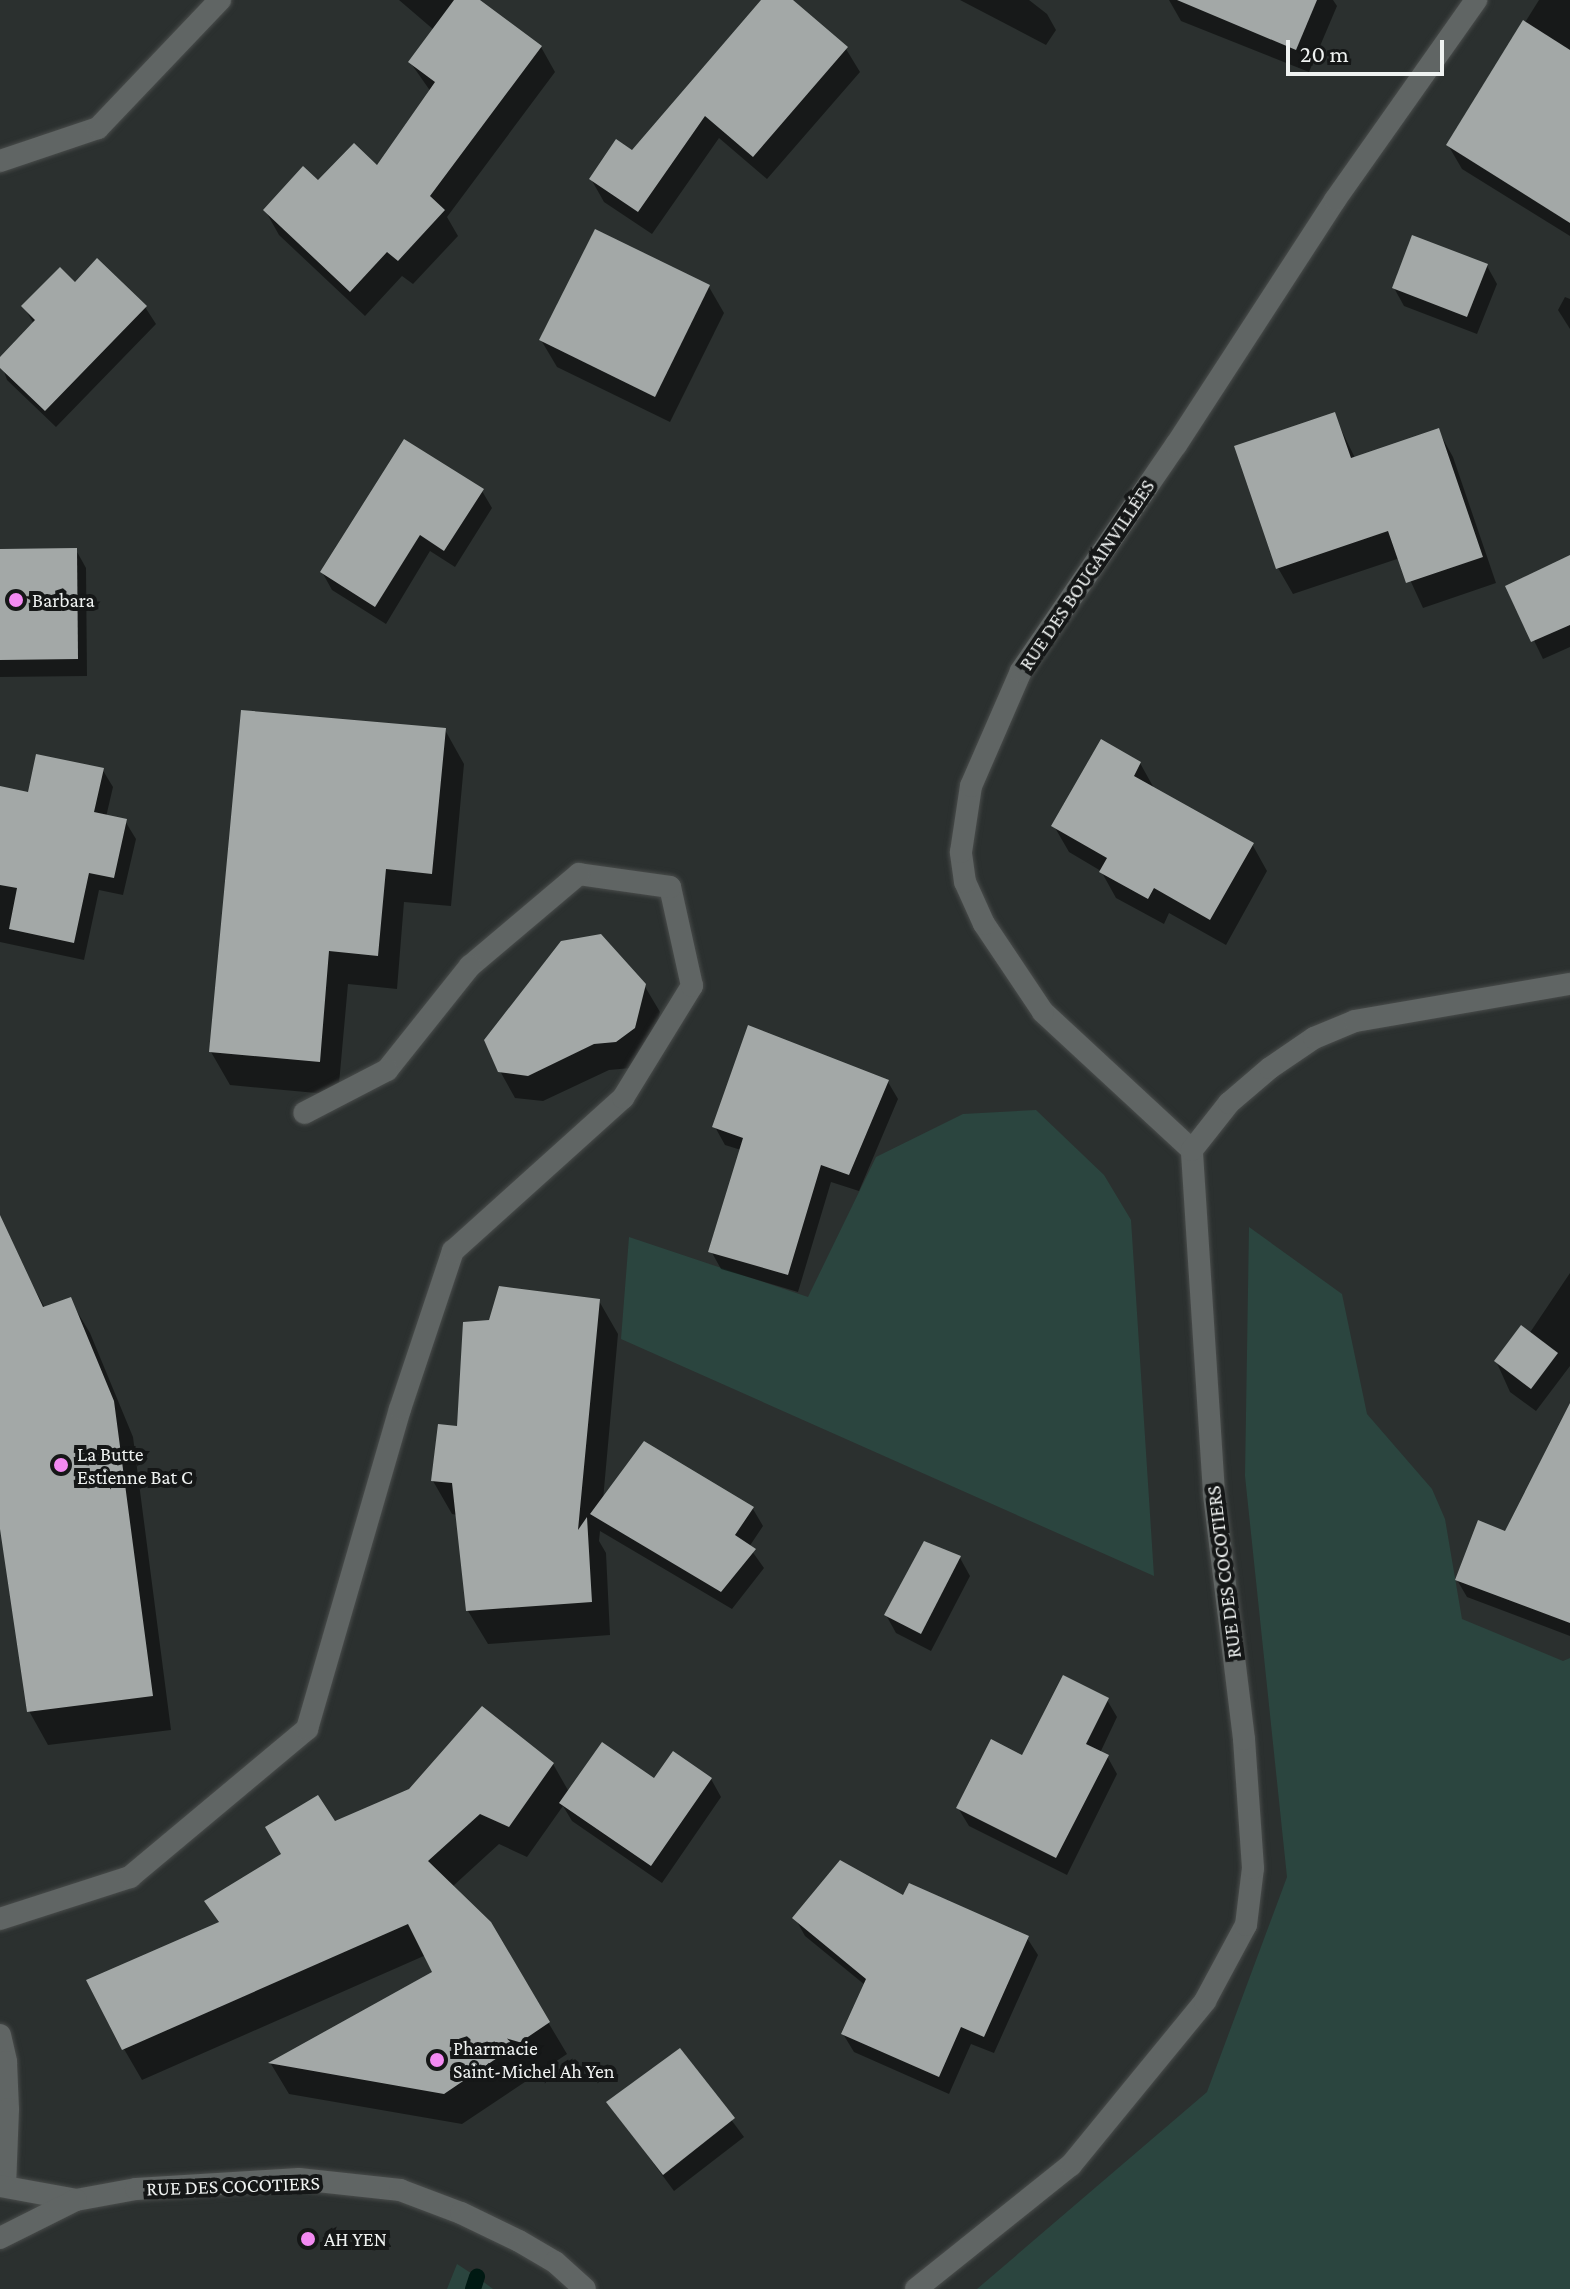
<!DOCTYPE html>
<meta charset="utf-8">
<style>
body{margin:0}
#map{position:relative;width:1570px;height:2289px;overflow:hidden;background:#2b302f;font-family:"Crimson Pro",serif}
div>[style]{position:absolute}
.green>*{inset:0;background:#2b453f}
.shadow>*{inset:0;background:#0007}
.stream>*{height:16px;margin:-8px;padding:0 8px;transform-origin:8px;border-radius:8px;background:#001913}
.building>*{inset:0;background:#a3a8a7}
.roads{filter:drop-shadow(0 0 2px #494c4b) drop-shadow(0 0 2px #494c4b)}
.minor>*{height:22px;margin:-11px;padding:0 11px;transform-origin:11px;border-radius:11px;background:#606564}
.tertiary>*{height:22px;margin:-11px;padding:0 11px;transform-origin:11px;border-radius:11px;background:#606564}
.dots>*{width:22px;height:22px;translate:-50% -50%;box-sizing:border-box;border:4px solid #151717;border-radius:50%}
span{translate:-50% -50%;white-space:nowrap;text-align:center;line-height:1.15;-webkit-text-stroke:8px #151717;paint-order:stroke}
.street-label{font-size:20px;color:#eff2f1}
.poi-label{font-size:20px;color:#eff2f1}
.left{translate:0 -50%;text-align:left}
.scale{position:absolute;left:1286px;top:40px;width:158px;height:36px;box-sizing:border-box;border:4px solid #eff2f1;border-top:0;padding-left:10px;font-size:24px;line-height:28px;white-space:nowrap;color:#eff2f1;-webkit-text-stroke:6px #151717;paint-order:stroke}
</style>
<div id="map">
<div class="green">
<i style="clip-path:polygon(1036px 1110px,1104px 1175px,1131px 1220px,1154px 1576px,621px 1339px,629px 1237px,808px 1297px,876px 1157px,963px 1114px)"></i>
<i style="clip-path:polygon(1249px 1227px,1342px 1294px,1367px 1414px,1432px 1489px,1445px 1519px,1462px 1619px,1563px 1661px,1570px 1658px,1570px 2289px,977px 2289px,1207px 2092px,1287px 1877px,1245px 1476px)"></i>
<i style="clip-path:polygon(457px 2264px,477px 2277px,493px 2289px,447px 2289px)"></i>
</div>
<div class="shadow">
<i style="clip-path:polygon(399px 0,476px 0,541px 47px,555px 72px,447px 217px,458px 236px,413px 284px,402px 276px,365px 316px,279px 235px,265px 210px,318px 183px,378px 168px,431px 92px,410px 62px,434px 30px)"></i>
<i style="clip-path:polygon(776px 0,790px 0,846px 49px,860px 72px,767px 179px,719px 138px,652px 234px,604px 202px,591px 179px,632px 153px)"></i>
<i style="clip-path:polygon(960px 0,1029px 0,1047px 14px,1056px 30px,1046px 45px)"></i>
<i style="clip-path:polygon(1169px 0,1333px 0,1337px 6px,1309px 72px,1181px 21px)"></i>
<i style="clip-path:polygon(1539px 0,1570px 0,1570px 236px,1462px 169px,1448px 145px)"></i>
<i style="clip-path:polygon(1487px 266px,1497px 284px,1477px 334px,1404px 306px,1394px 288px)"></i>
<i style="clip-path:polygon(75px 285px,145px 307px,156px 324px,56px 427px,7px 380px,0 360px,34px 324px,24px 307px)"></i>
<i style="clip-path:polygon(709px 287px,724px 313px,670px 422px,557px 367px,541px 340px)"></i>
<i style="clip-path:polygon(1565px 297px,1570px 299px,1570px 329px,1558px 310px)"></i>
<i style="clip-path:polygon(1334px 415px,1355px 458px,1438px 430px,1453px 457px,1496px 583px,1423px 608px,1400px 558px,1293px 594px,1278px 568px)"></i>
<i style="clip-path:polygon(482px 491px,492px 508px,455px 567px,430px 551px,386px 624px,332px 590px,322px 572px)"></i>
<i style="clip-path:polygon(76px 550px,86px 568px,87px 676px,0 677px,0 551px)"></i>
<i style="clip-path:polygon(1570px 578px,1570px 647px,1543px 659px,1508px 587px)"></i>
<i style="clip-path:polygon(445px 730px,464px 764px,451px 906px,404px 902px,397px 989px,348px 984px,338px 1095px,230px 1085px,211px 1052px)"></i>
<i style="clip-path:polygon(1140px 763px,1155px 790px,1252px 844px,1267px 871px,1226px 945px,1169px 913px,1164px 924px,1116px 898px,1101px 871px,1069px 852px,1054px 826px)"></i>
<i style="clip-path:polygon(102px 769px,113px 787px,106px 817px,125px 821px,136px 839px,123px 895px,99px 890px,84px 960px,0 942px,0 788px,30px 795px)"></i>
<i style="clip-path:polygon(644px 985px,660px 1012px,649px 1054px,631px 1068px,609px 1070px,543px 1101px,515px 1098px,500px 1071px)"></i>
<i style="clip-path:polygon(888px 1082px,898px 1099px,859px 1191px,831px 1182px,798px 1292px,721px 1269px,711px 1251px,741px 1150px,725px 1145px,715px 1127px)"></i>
<i style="clip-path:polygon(21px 1264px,45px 1308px,70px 1300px,90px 1333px,133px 1437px,171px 1730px,48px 1745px,29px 1711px,0 1515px,0 1271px)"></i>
<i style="clip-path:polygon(1570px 1273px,1570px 1366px,1536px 1411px,1510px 1392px,1496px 1361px,1529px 1334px)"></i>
<i style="clip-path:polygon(599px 1301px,618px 1334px,603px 1500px,753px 1509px,763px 1526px,749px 1547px,764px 1568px,732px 1609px,600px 1531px,599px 1541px,606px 1553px,610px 1635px,488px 1644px,468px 1611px,457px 1515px,452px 1514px,433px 1481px,459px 1428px,491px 1322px)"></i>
<i style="clip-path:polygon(1570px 1430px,1570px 1636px,1467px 1597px,1457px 1580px,1506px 1533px)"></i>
<i style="clip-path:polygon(960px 1558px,970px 1576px,931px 1651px,896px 1633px,886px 1615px)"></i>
<i style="clip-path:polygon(1107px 1700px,1117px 1717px,1100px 1753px,1107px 1756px,1117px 1774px,1067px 1875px,969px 1826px,958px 1808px)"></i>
<i style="clip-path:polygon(553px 1764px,569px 1792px,654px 1780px,711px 1779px,721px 1797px,662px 1883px,572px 1821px,563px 1806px,527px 1857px,499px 1844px,452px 1887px,489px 1923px,567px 2054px,462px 2124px,289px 2094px,271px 2064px,435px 1973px,426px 1955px,142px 2080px,124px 2049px,220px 1924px,207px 1902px,334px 1824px)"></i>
<i style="clip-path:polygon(904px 1898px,1027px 1938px,1038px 1955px,994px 2053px,971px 2044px,949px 2094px,854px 2052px,843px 2034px,865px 1985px,805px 1936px,795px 1918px)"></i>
<i style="clip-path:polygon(680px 2051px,744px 2137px,674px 2191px,608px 2102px)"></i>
</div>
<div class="stream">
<i style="left:473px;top:2289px;width:13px;rotate:-72deg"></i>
</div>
<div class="building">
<i style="clip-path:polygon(454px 0,480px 0,542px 46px,430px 196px,445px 210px,398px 261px,387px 252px,350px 292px,263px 210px,303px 166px,318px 180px,354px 143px,377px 165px,435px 82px,408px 62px)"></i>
<i style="clip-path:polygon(761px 0,793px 0,848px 47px,753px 157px,705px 116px,638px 212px,589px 179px,616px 139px,632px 150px)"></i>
<i style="clip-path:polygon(1177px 0,1317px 0,1296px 50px)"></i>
<i style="clip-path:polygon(1523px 20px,1570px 50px,1570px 223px,1446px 145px)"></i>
<i style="clip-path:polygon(595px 229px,710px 285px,655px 397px,539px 340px)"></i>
<i style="clip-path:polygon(1412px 235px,1488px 264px,1467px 317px,1392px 288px)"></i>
<i style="clip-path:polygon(97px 258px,147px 306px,45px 411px,0 368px,0 357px,35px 320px,21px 306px,60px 267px,75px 282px)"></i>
<i style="clip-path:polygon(1335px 412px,1351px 458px,1439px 428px,1483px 557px,1406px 583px,1388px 531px,1276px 569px,1234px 446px)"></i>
<i style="clip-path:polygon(404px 439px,484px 489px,444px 551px,420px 535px,375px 607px,320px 572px)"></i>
<i style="clip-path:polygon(77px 548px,78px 659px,0 660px,0 549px)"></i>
<i style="clip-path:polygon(1570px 555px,1570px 625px,1531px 642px,1505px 586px)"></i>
<i style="clip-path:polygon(241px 710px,446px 728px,432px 874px,386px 869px,378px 956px,329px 951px,320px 1062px,209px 1052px)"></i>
<i style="clip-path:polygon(1101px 739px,1141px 762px,1134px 776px,1254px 843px,1210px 920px,1154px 888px,1148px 899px,1099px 872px,1107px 858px,1051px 826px)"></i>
<i style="clip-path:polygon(36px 754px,104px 768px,94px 812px,127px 819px,114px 878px,89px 873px,74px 943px,9px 929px,17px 888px,0 885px,0 786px,28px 792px)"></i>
<i style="clip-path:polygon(601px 934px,646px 984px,635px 1028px,616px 1042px,594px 1044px,528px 1076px,498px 1072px,484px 1040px,561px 941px)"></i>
<i style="clip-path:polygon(748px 1025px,889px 1080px,849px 1175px,821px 1165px,788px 1275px,708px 1252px,743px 1138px,712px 1127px)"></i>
<i style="clip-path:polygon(0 1215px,43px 1307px,71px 1297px,114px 1401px,153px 1696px,27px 1712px,0 1529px)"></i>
<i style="clip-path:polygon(499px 1286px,600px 1299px,578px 1530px,587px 1517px,592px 1602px,466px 1611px,452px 1483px,431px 1481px,438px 1424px,457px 1426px,463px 1322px,489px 1320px)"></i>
<i style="clip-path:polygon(1521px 1325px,1558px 1353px,1531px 1389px,1494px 1361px)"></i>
<i style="clip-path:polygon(1570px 1403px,1570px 1623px,1455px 1580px,1478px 1520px,1505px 1531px)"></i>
<i style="clip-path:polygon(644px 1441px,754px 1507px,735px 1535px,756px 1549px,721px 1592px,590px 1514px)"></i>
<i style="clip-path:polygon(924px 1541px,961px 1556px,921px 1634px,884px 1615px)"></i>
<i style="clip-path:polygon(1063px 1675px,1109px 1698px,1086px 1744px,1109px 1755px,1056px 1858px,956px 1808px,991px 1739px,1022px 1755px)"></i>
<i style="clip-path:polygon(482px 1706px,554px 1763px,509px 1827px,480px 1814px,428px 1861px,491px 1922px,550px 2022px,444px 2094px,268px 2063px,432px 1972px,408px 1924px,122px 2050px,86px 1980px,219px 1922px,204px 1901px,281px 1854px,265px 1827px,318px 1795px,335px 1821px,409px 1789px)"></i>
<i style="clip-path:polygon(602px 1742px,654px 1778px,673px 1751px,712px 1778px,651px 1866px,559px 1803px)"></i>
<i style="clip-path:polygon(840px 1860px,903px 1895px,909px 1883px,1029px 1936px,984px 2037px,961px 2027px,939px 2077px,841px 2034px,866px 1979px,792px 1918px)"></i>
<i style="clip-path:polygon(680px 2048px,735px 2118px,663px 2175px,606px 2102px)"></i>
</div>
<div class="roads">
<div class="minor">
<i style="left:0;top:161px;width:103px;rotate:-18.6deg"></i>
<i style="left:98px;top:128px;width:177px;rotate:-46.4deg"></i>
<i style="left:1192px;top:1150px;width:203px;rotate:-137.2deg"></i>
<i style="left:1043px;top:1012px;width:106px;rotate:-123.8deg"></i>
<i style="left:984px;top:924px;width:46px;rotate:-114.3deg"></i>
<i style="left:965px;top:882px;width:30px;rotate:-98deg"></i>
<i style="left:961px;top:852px;width:67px;rotate:-81.4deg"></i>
<i style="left:971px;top:786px;width:125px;rotate:-66.5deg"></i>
<i style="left:1021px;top:671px;width:274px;rotate:-55.6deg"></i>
<i style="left:1176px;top:445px;width:292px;rotate:-57deg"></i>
<i style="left:1335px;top:200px;width:245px;rotate:-54.8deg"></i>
<i style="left:0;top:1919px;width:137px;rotate:-17.9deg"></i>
<i style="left:130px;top:1877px;width:231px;rotate:-39.9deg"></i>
<i style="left:307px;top:1729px;width:333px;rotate:-73.8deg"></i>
<i style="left:400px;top:1409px;width:167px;rotate:-71.5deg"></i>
<i style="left:453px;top:1251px;width:229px;rotate:-42deg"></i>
<i style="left:623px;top:1098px;width:132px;rotate:-58.4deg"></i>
<i style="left:692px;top:986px;width:101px;rotate:-102.5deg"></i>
<i style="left:670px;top:887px;width:92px;rotate:-171.9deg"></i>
<i style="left:579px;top:874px;width:143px;rotate:139.8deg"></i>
<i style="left:470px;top:966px;width:133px;rotate:128.6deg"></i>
<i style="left:387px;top:1070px;width:93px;rotate:152.6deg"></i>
<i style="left:0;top:2035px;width:28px;rotate:77deg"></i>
<i style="left:6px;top:2062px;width:47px;rotate:87.6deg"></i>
<i style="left:8px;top:2109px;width:77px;rotate:92.2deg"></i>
</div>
<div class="tertiary">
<i style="left:0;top:2186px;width:77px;rotate:10.4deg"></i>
<i style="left:76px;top:2200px;width:61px;rotate:-10.4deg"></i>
<i style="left:136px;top:2189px;width:163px;rotate:-3.5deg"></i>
<i style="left:299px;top:2179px;width:102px;rotate:6.2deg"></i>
<i style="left:400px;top:2190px;width:65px;rotate:20.7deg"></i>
<i style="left:461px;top:2213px;width:64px;rotate:25.8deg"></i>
<i style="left:519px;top:2241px;width:42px;rotate:30.3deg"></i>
<i style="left:555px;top:2262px;width:40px;rotate:42deg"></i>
<i style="left:0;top:2238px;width:85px;rotate:-26.6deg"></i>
<i style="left:916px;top:2289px;width:198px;rotate:-38.7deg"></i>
<i style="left:1071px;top:2165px;width:212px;rotate:-50.7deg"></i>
<i style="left:1205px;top:2001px;width:86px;rotate:-61.7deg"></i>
<i style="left:1246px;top:1925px;width:57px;rotate:-83deg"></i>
<i style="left:1253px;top:1868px;width:129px;rotate:-94deg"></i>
<i style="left:1244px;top:1739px;width:248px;rotate:-97deg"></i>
<i style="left:1214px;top:1493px;width:344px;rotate:-93.7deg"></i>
<i style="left:1192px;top:1150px;width:60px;rotate:-51.8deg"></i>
<i style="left:1229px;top:1103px;width:54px;rotate:-40.5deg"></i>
<i style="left:1270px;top:1068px;width:53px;rotate:-34.3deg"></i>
<i style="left:1314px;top:1038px;width:44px;rotate:-22.5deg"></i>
<i style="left:1355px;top:1021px;width:218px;rotate:-9.8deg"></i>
</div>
</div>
<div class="dots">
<i style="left:16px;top:600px;background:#f38af2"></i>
<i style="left:61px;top:1465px;background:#f38af2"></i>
<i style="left:437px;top:2060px;background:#f38af2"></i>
<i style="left:308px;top:2239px;background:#f38af2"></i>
</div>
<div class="street-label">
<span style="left:1087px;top:575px;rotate:-56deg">RUE DES BOUGAINVILLÉES</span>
<span style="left:1224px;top:1572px;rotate:-97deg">RUE DES COCOTIERS</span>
<span style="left:233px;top:2186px;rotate:-2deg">RUE DES COCOTIERS</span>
</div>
<div class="poi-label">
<span class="left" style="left:32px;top:600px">Barbara</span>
<span class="left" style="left:77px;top:1466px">La Butte<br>Estienne Bat C</span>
<span class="left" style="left:453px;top:2060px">Pharmacie<br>Saint-Michel Ah Yen</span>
<span class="left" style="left:324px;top:2239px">AH YEN</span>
</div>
<div class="scale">20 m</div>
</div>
